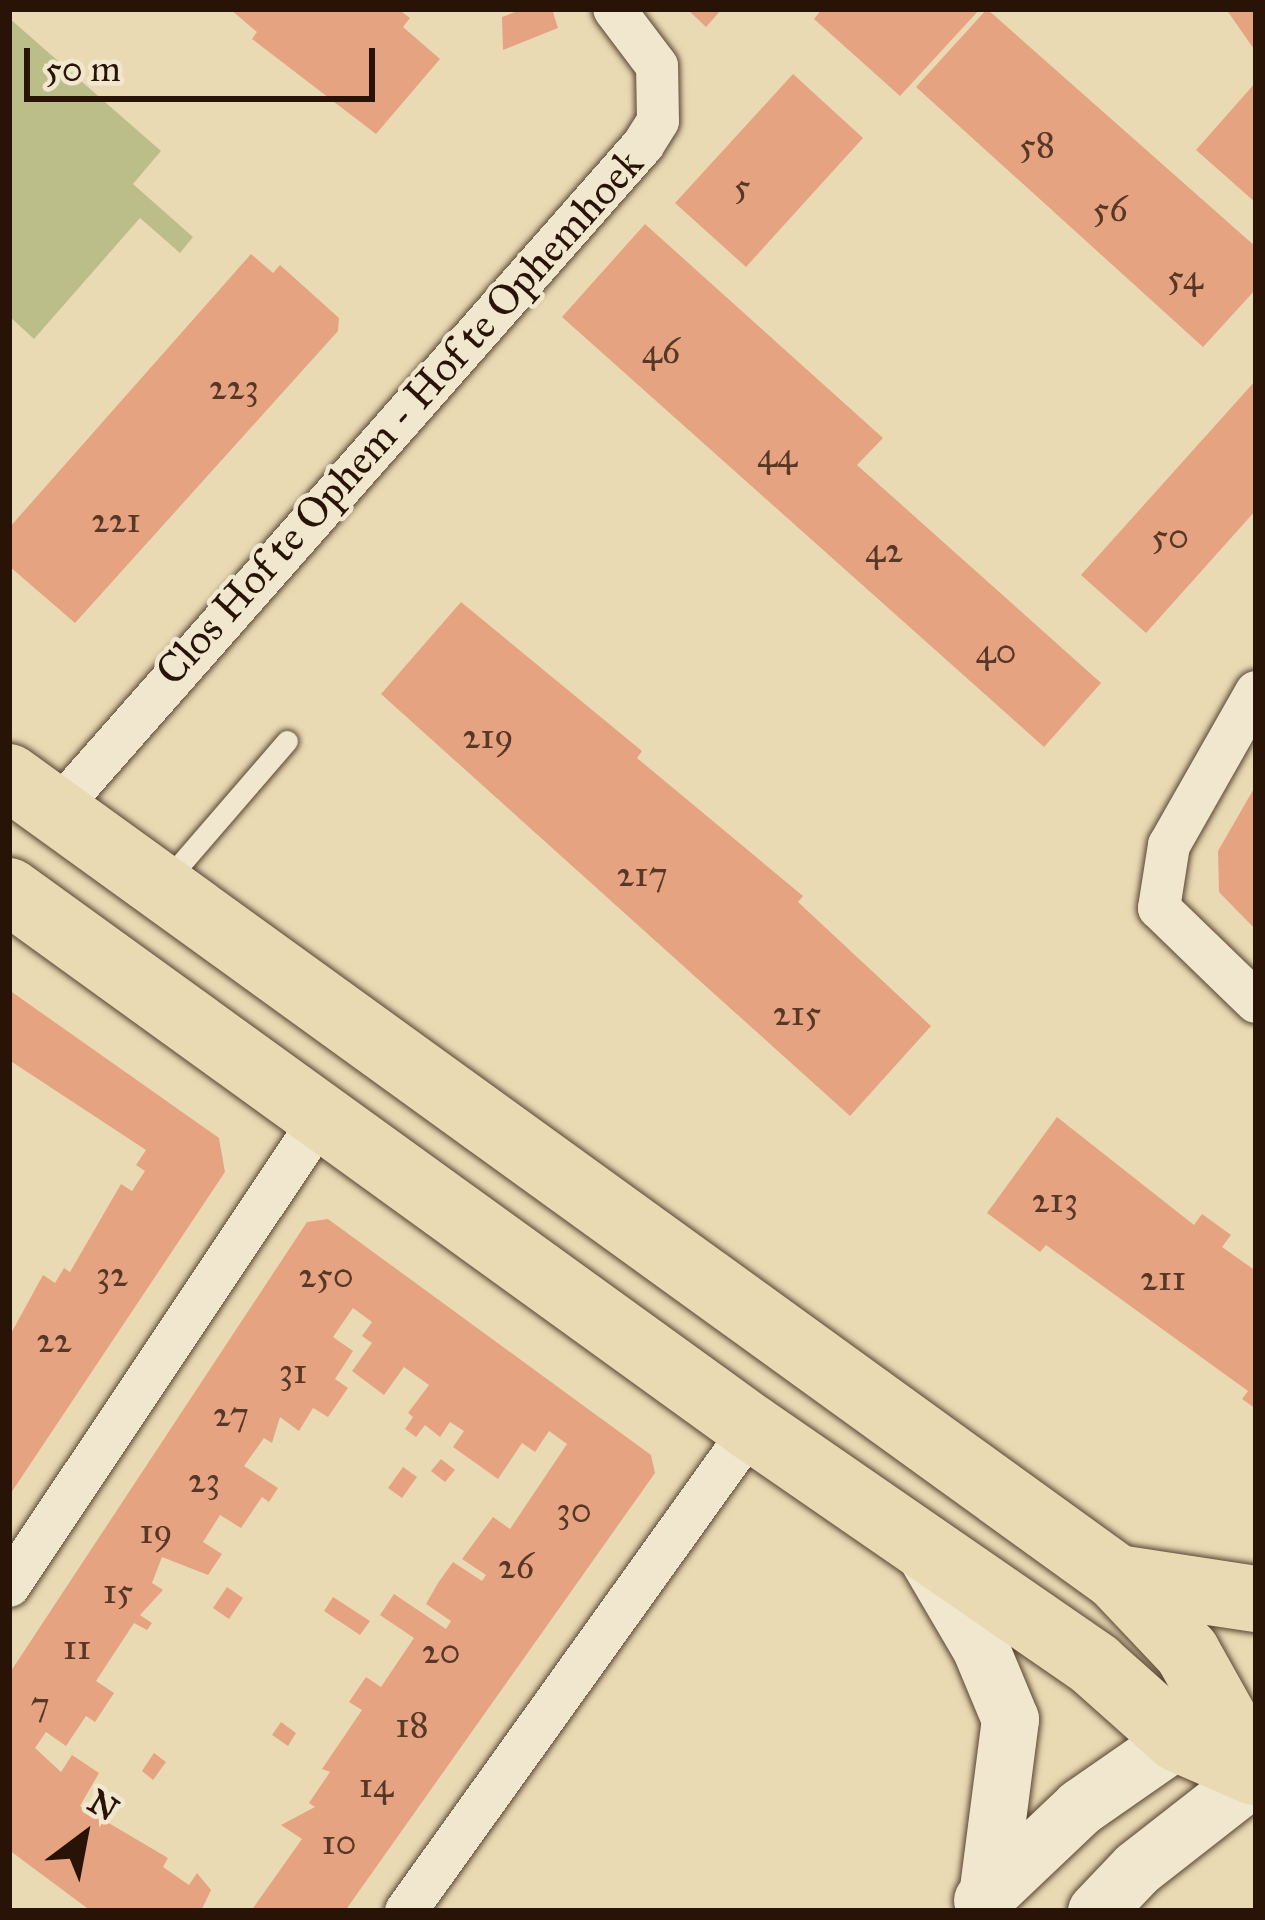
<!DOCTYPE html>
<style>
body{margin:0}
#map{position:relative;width:1265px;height:1920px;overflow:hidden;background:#eadab4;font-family:"IM FELL Great Primer",serif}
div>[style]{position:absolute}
.green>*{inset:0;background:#bcbe89}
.building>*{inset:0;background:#e5a381}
.roads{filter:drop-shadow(0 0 3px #584532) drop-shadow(0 0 3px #584532)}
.lane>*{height:21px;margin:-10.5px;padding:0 10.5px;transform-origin:10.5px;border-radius:10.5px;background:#f1e7ce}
.street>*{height:42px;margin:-21px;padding:0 21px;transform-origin:21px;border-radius:21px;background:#f1e7ce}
.secondary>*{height:57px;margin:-28.5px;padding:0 28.5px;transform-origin:28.5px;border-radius:28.5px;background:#f1e7ce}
.primary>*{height:66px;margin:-33px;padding:0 33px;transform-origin:33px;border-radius:33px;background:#eadab4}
span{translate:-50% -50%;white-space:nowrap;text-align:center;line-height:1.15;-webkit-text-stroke:9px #f1e7ce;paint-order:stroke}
.number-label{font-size:36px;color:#573725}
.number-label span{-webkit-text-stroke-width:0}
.street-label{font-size:42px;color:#281306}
.frame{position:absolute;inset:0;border:12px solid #281306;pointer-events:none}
.north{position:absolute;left:24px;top:1776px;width:120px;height:120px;-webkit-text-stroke:9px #f1e7ce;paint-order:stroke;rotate:32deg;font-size:33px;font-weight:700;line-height:48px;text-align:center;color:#281306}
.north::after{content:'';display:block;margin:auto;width:42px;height:54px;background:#281306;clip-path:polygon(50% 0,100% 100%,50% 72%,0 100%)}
.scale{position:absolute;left:24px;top:48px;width:351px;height:54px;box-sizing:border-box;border:6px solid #281306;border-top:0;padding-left:15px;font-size:36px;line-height:42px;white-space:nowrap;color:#281306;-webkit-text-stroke:9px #f1e7ce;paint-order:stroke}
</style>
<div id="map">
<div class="green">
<i style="clip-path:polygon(9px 18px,161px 151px,133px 184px,193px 237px,180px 253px,140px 218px,34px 339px,9px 316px)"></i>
</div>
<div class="building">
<i style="clip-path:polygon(230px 9px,398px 9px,410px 18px,403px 27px,440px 59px,376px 134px,252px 39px,257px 32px)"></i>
<i style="clip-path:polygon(523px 9px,552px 9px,558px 28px,503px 50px,502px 17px)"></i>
<i style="clip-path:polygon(687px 9px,722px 9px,706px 27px)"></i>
<i style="clip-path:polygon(822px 9px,980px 9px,900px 96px,814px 19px)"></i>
<i style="clip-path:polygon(987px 9px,1256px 247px,1256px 289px,1203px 347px,916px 87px)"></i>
<i style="clip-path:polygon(1226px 9px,1256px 9px,1256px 52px)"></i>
<i style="clip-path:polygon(793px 74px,863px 138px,746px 267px,675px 203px)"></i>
<i style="clip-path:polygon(1256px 82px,1256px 203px,1196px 150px)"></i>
<i style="clip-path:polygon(645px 224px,883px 438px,857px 465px,1101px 683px,1044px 747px,562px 317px)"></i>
<i style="clip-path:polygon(251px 254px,273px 273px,280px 265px,339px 318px,338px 331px,75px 623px,9px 566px,9px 528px)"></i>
<i style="clip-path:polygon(1256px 380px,1256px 510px,1146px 633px,1081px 575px)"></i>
<i style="clip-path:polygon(461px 602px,642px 751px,637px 758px,803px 896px,798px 902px,931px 1026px,850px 1116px,381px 694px)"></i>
<i style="clip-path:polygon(1256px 785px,1256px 930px,1219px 892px,1218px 851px)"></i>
<i style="clip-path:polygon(9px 990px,219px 1138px,225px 1172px,9px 1496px,9px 1337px,43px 1275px,55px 1283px,64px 1268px,70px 1272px,121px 1184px,132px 1191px,145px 1171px,136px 1165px,146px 1150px,9px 1060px)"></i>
<i style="clip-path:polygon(1057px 1117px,1194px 1225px,1202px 1214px,1231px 1235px,1222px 1247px,1256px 1271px,1256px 1409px,1242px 1399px,1248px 1391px,1046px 1245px,1040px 1252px,987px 1213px)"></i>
<i style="clip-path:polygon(328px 1219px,651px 1455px,655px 1473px,345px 1911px,251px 1911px,302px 1839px,281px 1825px,315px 1807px,309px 1803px,330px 1772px,322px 1769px,362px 1710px,349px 1702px,366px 1677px,381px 1687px,414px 1638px,380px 1615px,394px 1594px,446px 1629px,451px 1621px,426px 1604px,438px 1583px,453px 1562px,482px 1581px,486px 1575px,462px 1559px,493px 1517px,510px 1529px,567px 1444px,549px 1431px,535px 1452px,522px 1443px,498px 1479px,453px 1447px,464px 1431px,450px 1422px,440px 1437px,425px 1425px,416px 1437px,405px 1429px,413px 1417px,408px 1413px,429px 1385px,404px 1367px,384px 1395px,352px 1371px,372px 1343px,362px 1336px,372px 1322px,353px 1308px,333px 1337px,353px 1351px,335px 1379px,348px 1388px,328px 1417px,313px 1408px,299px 1431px,280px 1417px,272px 1443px,264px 1438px,244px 1466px,278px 1488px,269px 1502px,262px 1497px,241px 1528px,220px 1515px,203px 1542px,222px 1554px,208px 1575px,162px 1557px,152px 1583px,163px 1590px,140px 1615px,152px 1623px,147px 1630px,134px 1623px,96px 1681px,114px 1693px,95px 1722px,86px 1716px,66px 1746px,46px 1732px,35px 1748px,61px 1772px,72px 1755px,99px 1773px,80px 1806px,168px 1858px,163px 1867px,189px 1885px,197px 1873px,211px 1890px,201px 1911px,91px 1911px,9px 1850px,9px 1674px,307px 1222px)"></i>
<i style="clip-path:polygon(441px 1459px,455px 1470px,445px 1482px,431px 1471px)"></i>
<i style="clip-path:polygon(403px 1467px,417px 1477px,402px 1498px,388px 1488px)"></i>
<i style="clip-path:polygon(227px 1587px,243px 1598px,229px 1619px,213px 1608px)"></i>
<i style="clip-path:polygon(333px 1597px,370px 1621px,360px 1635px,324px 1611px)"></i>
<i style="clip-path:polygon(281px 1722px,296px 1733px,288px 1746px,272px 1735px)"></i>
<i style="clip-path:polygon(154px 1753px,166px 1762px,153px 1780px,142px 1771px)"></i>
</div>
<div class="roads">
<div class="lane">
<i style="left:166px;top:881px;width:185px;rotate:-49.2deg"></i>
</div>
<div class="street">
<i style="left:1256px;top:692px;width:176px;rotate:119.6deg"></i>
<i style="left:1169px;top:845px;width:64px;rotate:99deg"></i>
<i style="left:1159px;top:908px;width:135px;rotate:44.1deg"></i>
<i style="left:56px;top:811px;width:888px;rotate:-48.61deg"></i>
<i style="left:643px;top:145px;width:28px;rotate:-58deg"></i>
<i style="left:658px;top:121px;width:55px;rotate:-91deg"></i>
<i style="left:657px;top:66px;width:71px;rotate:-127deg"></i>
<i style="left:9px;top:1586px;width:564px;rotate:-56.28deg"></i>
<i style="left:406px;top:1911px;width:594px;rotate:-54.38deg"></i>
</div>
<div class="secondary">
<i style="left:923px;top:1550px;width:113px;rotate:59.6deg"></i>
<i style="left:980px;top:1647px;width:78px;rotate:67.4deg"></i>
<i style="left:1010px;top:1719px;width:177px;rotate:97.4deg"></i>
<i style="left:982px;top:1900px;width:135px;rotate:-43.5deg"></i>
<i style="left:1080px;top:1807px;width:119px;rotate:-34.8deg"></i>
<i style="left:1096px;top:1911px;width:59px;rotate:-46.4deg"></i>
<i style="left:1137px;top:1868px;width:151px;rotate:-38deg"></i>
</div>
<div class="primary">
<i style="left:9px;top:777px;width:1367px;rotate:35.86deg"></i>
<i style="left:1117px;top:1578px;width:102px;rotate:46.6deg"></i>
<i style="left:1187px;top:1652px;width:137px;rotate:60.8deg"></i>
<i style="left:9px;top:891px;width:917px;rotate:35.86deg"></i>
<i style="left:752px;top:1428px;width:417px;rotate:34.6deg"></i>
<i style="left:1095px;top:1665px;width:111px;rotate:41.7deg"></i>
<i style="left:1178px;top:1739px;width:83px;rotate:23.5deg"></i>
<i style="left:1117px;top:1578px;width:141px;rotate:8.6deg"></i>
</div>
</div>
<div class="number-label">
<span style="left:1037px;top:146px">58</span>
<span style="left:742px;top:187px">5</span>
<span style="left:1110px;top:210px">56</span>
<span style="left:1185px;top:278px">54</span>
<span style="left:661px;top:352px">46</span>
<span style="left:234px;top:388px">223</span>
<span style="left:777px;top:456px">44</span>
<span style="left:116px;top:521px">221</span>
<span style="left:1170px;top:537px">50</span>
<span style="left:884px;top:551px">42</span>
<span style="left:996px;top:652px">40</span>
<span style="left:488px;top:737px">219</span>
<span style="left:642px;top:875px">217</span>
<span style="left:797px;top:1014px">215</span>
<span style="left:1055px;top:1201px">213</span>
<span style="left:112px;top:1275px">32</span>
<span style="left:326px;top:1276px">250</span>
<span style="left:1163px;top:1279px">211</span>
<span style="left:54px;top:1341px">22</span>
<span style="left:293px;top:1372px">31</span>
<span style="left:231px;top:1415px">27</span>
<span style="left:204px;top:1481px">23</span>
<span style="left:574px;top:1511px">30</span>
<span style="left:156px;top:1532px">19</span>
<span style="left:516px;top:1567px">26</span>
<span style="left:118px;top:1592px">15</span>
<span style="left:77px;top:1648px">11</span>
<span style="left:441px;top:1652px">20</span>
<span style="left:40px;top:1705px">7</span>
<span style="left:412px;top:1726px">18</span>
<span style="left:376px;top:1786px">14</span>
<span style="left:339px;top:1843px">10</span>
</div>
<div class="street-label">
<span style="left:399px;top:417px;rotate:-48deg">Clos Hof te Ophem - Hof te Ophemhoek</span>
</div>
<div class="frame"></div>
<div class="north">N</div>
<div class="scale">50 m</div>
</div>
